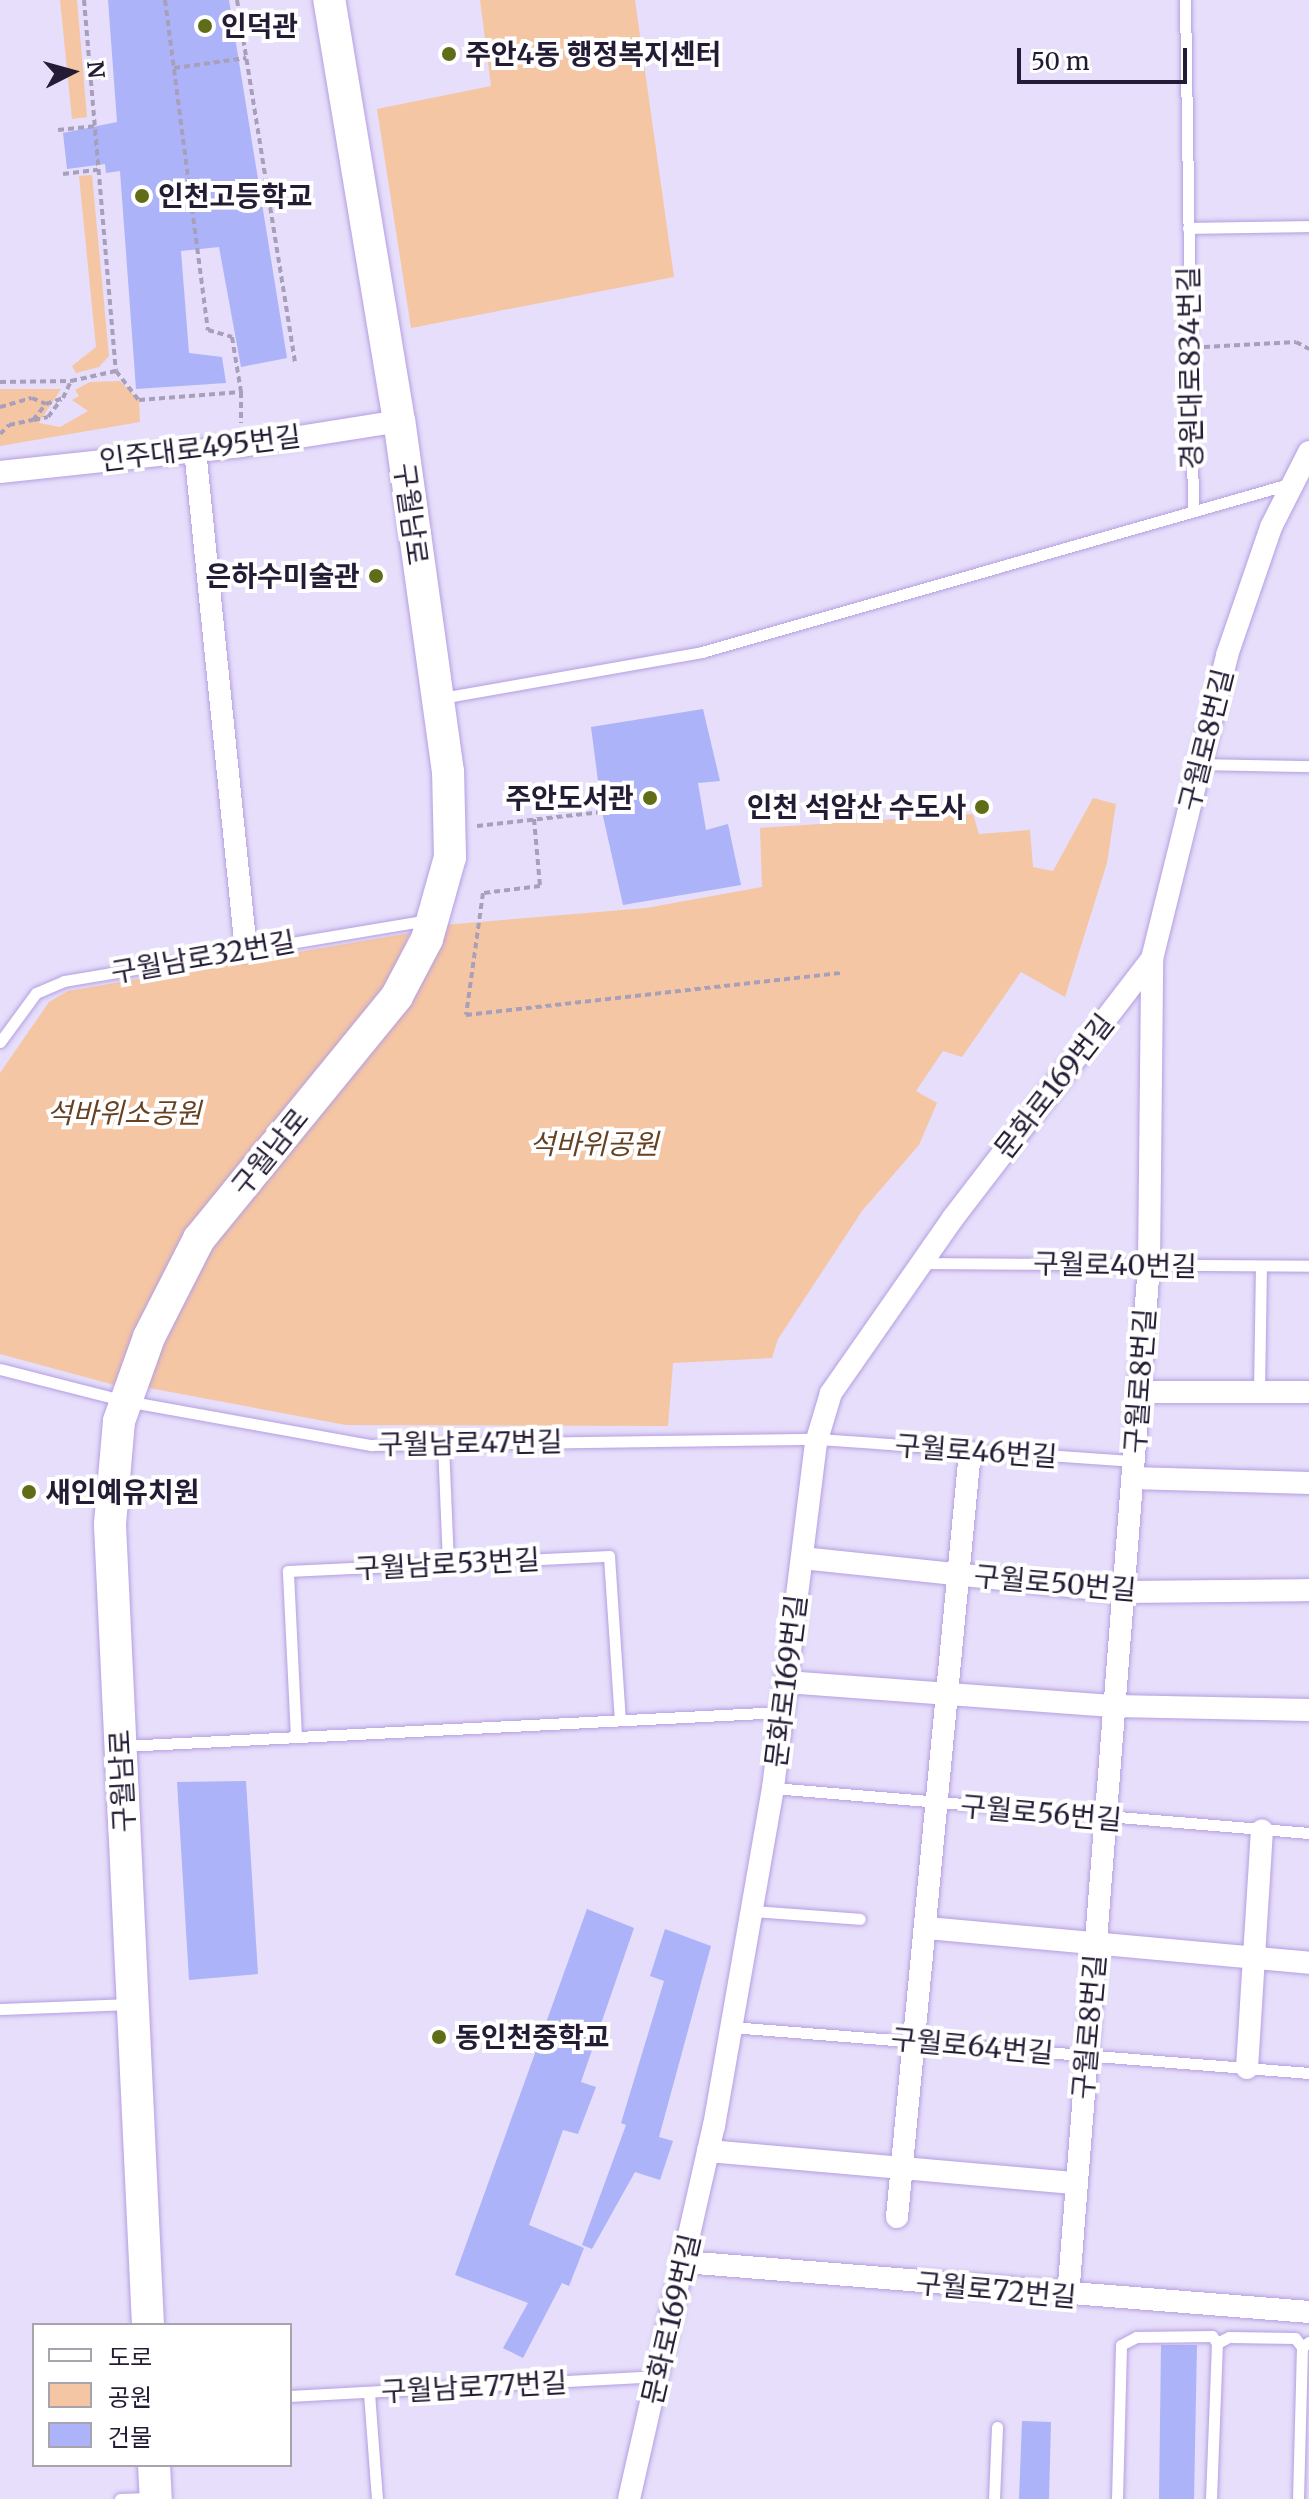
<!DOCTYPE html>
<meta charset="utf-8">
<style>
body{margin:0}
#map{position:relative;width:1309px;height:2499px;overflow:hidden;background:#e6defa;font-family:Merriweather,"Noto Sans KR",serif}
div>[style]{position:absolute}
.green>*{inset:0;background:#f5c6a3}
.building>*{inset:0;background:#acb3f8}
.path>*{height:4px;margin-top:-2px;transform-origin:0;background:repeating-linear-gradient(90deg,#a8a0bb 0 6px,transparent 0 10px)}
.roads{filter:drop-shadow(0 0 2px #b59fe2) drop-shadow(0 0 2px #b59fe2)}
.lane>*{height:11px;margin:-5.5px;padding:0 5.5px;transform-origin:5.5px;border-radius:5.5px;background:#fff}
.street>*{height:22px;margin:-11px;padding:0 11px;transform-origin:11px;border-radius:11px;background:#fff}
.secondary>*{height:32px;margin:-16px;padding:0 16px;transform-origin:16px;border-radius:16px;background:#fff}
.dots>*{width:22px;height:22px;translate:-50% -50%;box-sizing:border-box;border:4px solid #fff;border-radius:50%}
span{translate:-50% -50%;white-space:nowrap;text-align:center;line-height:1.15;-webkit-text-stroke:8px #fff;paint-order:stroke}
.poi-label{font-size:28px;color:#241b35;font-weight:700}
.left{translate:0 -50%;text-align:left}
.right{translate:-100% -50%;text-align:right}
.street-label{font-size:28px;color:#241b35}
.park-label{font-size:28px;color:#664122;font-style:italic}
.legend{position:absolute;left:32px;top:2323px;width:260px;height:144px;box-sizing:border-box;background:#fff;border:2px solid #a7a4ae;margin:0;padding:10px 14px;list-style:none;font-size:24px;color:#241b35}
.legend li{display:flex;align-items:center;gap:16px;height:40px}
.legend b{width:40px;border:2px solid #a7a4ae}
.north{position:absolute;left:32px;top:32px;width:80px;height:80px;-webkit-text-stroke:6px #fff;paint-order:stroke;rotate:84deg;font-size:22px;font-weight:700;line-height:32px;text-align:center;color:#241b35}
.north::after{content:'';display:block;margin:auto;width:28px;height:36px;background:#241b35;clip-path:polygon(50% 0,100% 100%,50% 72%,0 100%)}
.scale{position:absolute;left:1017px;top:48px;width:170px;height:36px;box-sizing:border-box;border:4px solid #241b35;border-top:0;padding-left:10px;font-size:24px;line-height:28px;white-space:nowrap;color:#241b35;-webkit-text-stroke:6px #fff;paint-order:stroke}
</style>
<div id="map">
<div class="green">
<i style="clip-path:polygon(60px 0,77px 0,87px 117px,72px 119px)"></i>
<i style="clip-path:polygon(480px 0,635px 0,674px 277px,411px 328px,377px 109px,491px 86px)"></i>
<i style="clip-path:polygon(92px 175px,109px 356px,99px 367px,76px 373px,72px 366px,96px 347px,79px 176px)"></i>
<i style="clip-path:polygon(120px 381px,139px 400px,140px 422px,0 446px,0 389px,61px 389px,39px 423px,60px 427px,88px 411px,72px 400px,79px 396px,75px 390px,90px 382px)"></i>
<i style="clip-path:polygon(1093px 798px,1116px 804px,1107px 863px,1065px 997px,1021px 972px,962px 1057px,943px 1051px,916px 1091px,937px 1103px,919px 1145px,862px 1211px,778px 1339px,772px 1358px,673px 1363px,668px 1426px,346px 1425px,144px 1387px,215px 1238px,443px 925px,646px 908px,762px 887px,760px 828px,973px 814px,979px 834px,1030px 830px,1033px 867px,1053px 871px)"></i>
<i style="clip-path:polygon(410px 933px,385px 989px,118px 1386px,0 1354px,0 1073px,49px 1002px,68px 991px)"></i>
</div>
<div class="building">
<i style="clip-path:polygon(108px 0,229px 0,287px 358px,241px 367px,219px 247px,181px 251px,189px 353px,222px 357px,226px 383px,136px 389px,120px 171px,106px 173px,105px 164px,67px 169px,63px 133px,117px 122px)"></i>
<i style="clip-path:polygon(703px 709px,720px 781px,698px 783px,706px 830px,728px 824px,741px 885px,623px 905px,602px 812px,591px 727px)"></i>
<i style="clip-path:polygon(246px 1781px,258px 1974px,189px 1980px,177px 1782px)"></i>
<i style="clip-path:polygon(587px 1909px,634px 1928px,581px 2082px,596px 2087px,578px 2134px,563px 2130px,529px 2225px,584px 2248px,569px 2286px,562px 2283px,523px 2358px,503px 2348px,528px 2303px,455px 2275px)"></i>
<i style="clip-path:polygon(665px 1929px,711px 1946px,659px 2137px,673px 2141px,660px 2180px,635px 2172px,592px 2249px,582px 2245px,626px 2125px,621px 2123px,664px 1981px,650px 1976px)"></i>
<i style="clip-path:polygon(1161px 2345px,1197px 2345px,1194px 2499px,1159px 2499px)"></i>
<i style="clip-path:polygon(1022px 2421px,1051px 2422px,1049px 2499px,1019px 2499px)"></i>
</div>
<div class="path">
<i style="left:84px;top:0;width:372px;rotate:85.1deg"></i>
<i style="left:116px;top:371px;width:37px;rotate:52deg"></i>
<i style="left:139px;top:400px;width:102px;rotate:-4.5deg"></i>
<i style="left:241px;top:392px;width:31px;rotate:90deg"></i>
<i style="left:165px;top:0;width:333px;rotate:82.6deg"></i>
<i style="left:208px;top:330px;width:25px;rotate:16deg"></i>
<i style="left:232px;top:337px;width:56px;rotate:80.7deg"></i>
<i style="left:237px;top:0;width:369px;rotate:80.9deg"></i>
<i style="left:174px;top:68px;width:73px;rotate:-7.9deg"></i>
<i style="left:58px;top:130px;width:36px;rotate:-6deg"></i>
<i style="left:63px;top:174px;width:35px;rotate:-7deg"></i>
<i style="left:1204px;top:347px;width:92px;rotate:-3.1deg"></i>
<i style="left:1296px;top:342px;width:15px;rotate:28deg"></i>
<i style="left:0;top:382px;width:71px;rotate:-0.8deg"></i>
<i style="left:71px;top:381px;width:46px;rotate:-12.5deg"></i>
<i style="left:0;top:407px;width:33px;rotate:-16deg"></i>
<i style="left:32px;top:398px;width:15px;rotate:23deg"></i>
<i style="left:46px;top:404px;width:18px;rotate:-19deg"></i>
<i style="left:63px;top:398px;width:19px;rotate:-65deg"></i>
<i style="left:34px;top:420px;width:14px;rotate:-12deg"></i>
<i style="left:48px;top:417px;width:21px;rotate:-53deg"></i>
<i style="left:0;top:434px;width:13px;rotate:-45deg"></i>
<i style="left:9px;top:425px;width:25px;rotate:-12deg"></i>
<i style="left:33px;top:420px;width:21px;rotate:-51deg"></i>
<i style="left:534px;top:819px;width:67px;rotate:84.9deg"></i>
<i style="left:540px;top:886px;width:57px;rotate:173deg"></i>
<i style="left:483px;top:893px;width:123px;rotate:97.9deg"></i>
<i style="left:466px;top:1015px;width:378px;rotate:-6.4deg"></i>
<i style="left:477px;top:826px;width:126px;rotate:-6.4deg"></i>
</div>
<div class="roads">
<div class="lane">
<i style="left:1185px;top:0;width:509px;rotate:89.1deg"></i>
<i style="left:1188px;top:228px;width:121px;rotate:-0.9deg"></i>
<i style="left:442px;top:698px;width:264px;rotate:-10deg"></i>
<i style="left:702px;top:652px;width:611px;rotate:-15.97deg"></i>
<i style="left:1200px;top:764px;width:109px;rotate:1.1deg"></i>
<i style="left:0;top:1042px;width:61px;rotate:-53.7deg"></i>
<i style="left:36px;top:993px;width:30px;rotate:-23deg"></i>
<i style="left:64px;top:981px;width:369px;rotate:-9.5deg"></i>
<i style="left:922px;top:1263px;width:387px;rotate:0.4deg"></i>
<i style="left:0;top:1369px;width:130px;rotate:14.3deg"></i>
<i style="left:126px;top:1401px;width:249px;rotate:10.2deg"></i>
<i style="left:371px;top:1445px;width:447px;rotate:-0.8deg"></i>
<i style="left:818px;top:1439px;width:317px;rotate:4deg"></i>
<i style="left:1259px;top:1392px;width:126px;rotate:-89.1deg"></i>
<i style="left:443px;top:1444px;width:120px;rotate:87.6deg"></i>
<i style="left:296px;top:1737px;width:166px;rotate:-92.8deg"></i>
<i style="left:288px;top:1571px;width:321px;rotate:-2.7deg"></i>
<i style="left:609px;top:1556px;width:164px;rotate:86.2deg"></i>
<i style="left:124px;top:1746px;width:659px;rotate:-2.96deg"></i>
<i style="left:773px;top:1788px;width:538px;rotate:4.8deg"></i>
<i style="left:752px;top:1911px;width:108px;rotate:4.2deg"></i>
<i style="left:0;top:2009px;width:132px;rotate:-2.2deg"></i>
<i style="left:731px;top:2027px;width:580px;rotate:4.55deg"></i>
<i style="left:369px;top:2393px;width:106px;rotate:85.7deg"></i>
<i style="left:290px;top:2396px;width:369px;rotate:-3.1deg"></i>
<i style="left:120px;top:2499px;width:35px;rotate:-2deg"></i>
<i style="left:994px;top:2499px;width:72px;rotate:-87.6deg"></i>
<i style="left:1117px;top:2499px;width:154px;rotate:-88.5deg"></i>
<i style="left:1121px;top:2345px;width:17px;rotate:-28deg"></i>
<i style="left:1136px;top:2337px;width:76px;rotate:-0.8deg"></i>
<i style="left:1212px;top:2336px;width:9px;rotate:54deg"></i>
<i style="left:1217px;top:2343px;width:13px;rotate:-27deg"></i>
<i style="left:1229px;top:2337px;width:66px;rotate:0.9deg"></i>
<i style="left:1295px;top:2338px;width:11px;rotate:52deg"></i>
<i style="left:1302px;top:2347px;width:9px;rotate:-36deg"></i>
<i style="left:1211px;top:2499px;width:156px;rotate:-87.8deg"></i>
<i style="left:1298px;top:2499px;width:152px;rotate:-88.5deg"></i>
</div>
<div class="street">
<i style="left:195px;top:450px;width:503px;rotate:84.18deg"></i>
<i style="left:0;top:472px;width:243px;rotate:-6.1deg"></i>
<i style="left:242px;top:446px;width:159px;rotate:-9deg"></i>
<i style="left:1139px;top:1392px;width:170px"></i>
<i style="left:1133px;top:1478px;width:176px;rotate:1.6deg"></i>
<i style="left:802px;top:1558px;width:324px;rotate:6deg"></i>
<i style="left:1124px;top:1592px;width:185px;rotate:-0.6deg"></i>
<i style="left:786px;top:1682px;width:330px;rotate:4.2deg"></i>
<i style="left:1115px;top:1706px;width:194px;rotate:1.2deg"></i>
<i style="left:927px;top:1928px;width:384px;rotate:5.2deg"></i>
<i style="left:1247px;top:2068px;width:238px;rotate:-86.4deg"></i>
<i style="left:708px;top:2151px;width:370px;rotate:5deg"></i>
<i style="left:897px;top:2217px;width:768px;rotate:-84.55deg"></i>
<i style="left:684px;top:2262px;width:627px;rotate:4.57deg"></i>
<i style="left:1068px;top:2297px;width:1035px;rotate:-85.51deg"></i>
<i style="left:1149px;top:1265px;width:306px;rotate:-89.4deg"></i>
<i style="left:1152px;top:959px;width:313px;rotate:-76.1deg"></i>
<i style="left:1227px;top:655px;width:135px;rotate:-71deg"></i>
<i style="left:1271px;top:527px;width:84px;rotate:-63.1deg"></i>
<i style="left:629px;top:2499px;width:383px;rotate:-77.2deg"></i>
<i style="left:714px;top:2126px;width:343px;rotate:-80.1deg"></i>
<i style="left:773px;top:1788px;width:348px;rotate:-82.9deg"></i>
<i style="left:816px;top:1443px;width:52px;rotate:-73.3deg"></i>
<i style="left:831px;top:1393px;width:213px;rotate:-55.1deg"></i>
<i style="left:953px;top:1218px;width:327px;rotate:-52.5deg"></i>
</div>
<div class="secondary">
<i style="left:148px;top:2325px;width:802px;rotate:-92.72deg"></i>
<i style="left:110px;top:1524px;width:103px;rotate:-85deg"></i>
<i style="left:119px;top:1421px;width:89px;rotate:-70.3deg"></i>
<i style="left:149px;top:1337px;width:110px;rotate:-63deg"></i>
<i style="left:199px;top:1239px;width:313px;rotate:-50.8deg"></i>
<i style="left:397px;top:996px;width:64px;rotate:-62.2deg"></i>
<i style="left:427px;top:939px;width:85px;rotate:-74.3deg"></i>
<i style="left:450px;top:857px;width:85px;rotate:-91.3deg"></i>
<i style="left:448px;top:772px;width:354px;rotate:-97.9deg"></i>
<i style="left:399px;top:421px;width:427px;rotate:-99.4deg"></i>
<i style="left:154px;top:2465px;width:34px;rotate:87deg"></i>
</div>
</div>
<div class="dots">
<i style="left:205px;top:26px;background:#5f6d18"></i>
<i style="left:449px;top:54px;background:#5f6d18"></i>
<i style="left:142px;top:196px;background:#5f6d18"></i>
<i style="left:376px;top:576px;background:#5f6d18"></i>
<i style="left:650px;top:798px;background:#5f6d18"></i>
<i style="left:982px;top:807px;background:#5f6d18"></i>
<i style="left:29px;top:1492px;background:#5f6d18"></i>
<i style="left:439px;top:2037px;background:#5f6d18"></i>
</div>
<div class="poi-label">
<span class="left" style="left:221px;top:26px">인덕관</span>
<span class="left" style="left:465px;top:54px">주안4동 행정복지센터</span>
<span class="left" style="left:158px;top:196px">인천고등학교</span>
<span class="right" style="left:360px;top:576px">은하수미술관</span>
<span class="right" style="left:634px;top:798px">주안도서관</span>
<span class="right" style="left:966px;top:807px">인천 석암산 수도사</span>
<span class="left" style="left:45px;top:1492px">새인예유치원</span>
<span class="left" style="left:455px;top:2037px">동인천중학교</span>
</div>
<div class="street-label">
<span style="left:1190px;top:368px;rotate:-91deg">경원대로834번길</span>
<span style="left:200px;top:448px;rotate:-7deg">인주대로495번길</span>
<span style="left:411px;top:514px;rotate:82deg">구월남로</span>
<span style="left:1206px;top:740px;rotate:-76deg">구월로8번길</span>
<span style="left:203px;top:957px;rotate:-10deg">구월남로32번길</span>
<span style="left:1054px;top:1086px;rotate:-52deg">문화로169번길</span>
<span style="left:270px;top:1152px;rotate:-51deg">구월남로</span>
<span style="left:1115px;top:1265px;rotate:1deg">구월로40번길</span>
<span style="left:1140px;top:1381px;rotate:-86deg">구월로8번길</span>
<span style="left:470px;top:1443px;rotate:-1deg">구월남로47번길</span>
<span style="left:976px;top:1451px;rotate:4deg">구월로46번길</span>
<span style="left:447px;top:1564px;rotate:-3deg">구월남로53번길</span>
<span style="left:1055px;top:1583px;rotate:5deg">구월로50번길</span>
<span style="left:786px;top:1681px;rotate:-83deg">문화로169번길</span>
<span style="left:122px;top:1781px;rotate:-93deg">구월남로</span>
<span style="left:1041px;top:1813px;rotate:5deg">구월로56번길</span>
<span style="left:1089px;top:2027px;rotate:-85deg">구월로8번길</span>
<span style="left:972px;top:2046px;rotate:5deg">구월로64번길</span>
<span style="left:996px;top:2290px;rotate:5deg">구월로72번길</span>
<span style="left:671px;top:2319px;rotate:-77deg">문화로169번길</span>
<span style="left:474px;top:2387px;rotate:-3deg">구월남로77번길</span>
</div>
<div class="park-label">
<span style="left:124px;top:1113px">석바위소공원</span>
<span style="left:594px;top:1144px">석바위공원</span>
</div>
<ul class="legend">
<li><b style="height:10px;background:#fff"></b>도로</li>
<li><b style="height:22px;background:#f5c6a3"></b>공원</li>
<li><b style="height:22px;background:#acb3f8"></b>건물</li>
</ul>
<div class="north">N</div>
<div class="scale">50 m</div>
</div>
